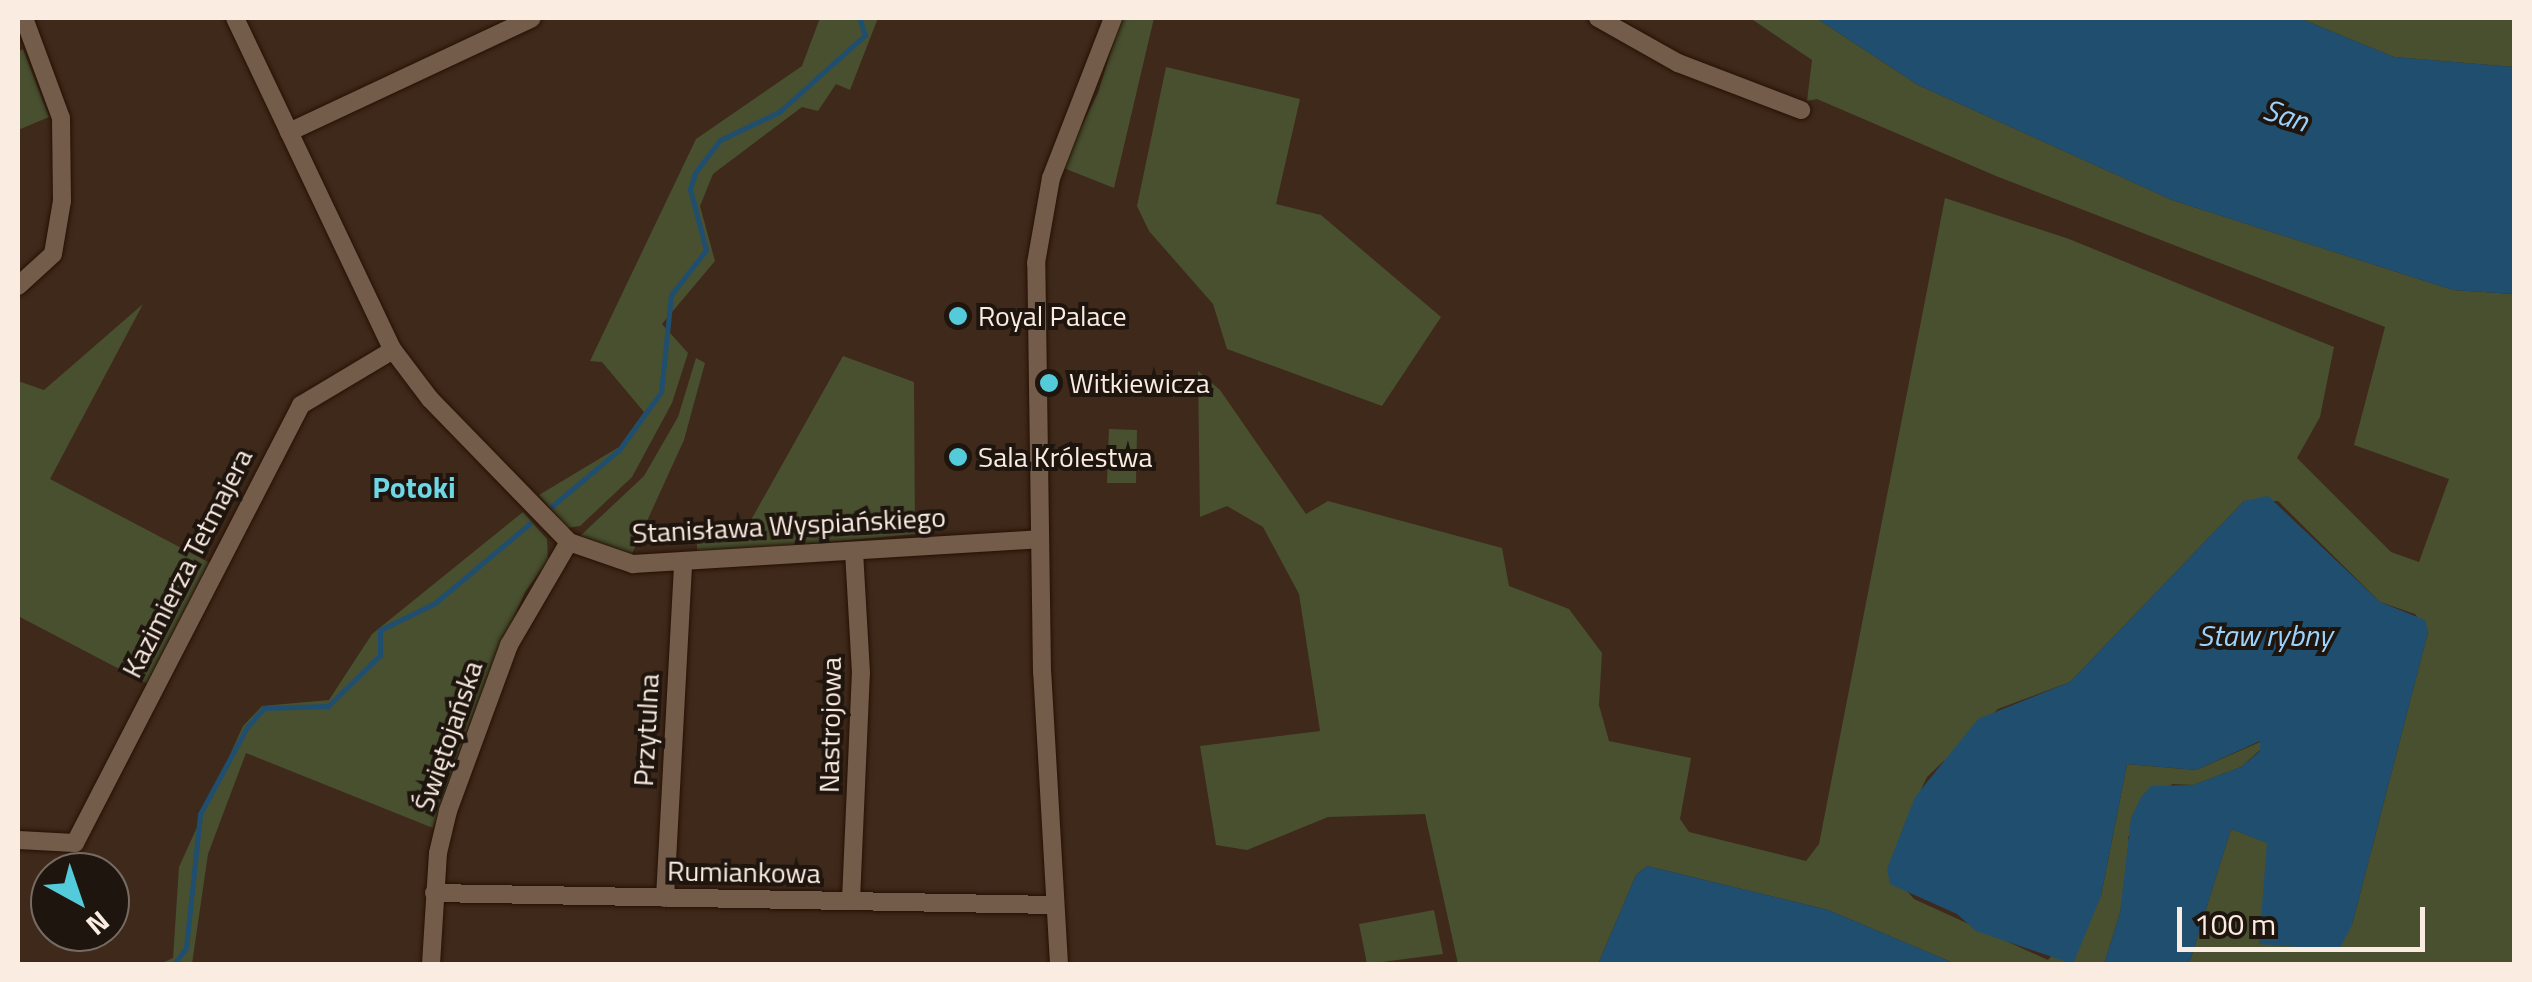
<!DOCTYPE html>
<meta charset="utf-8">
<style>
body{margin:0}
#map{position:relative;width:2532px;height:982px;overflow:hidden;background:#3f291a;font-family:"Titillium Web",sans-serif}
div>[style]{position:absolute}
.green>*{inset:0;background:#485030}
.water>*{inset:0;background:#204e6e}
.stream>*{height:5px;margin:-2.5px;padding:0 2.5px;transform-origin:2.5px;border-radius:2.5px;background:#204e6e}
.roads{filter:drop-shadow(0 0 2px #251104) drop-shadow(0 0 2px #251104)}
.street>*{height:18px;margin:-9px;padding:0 9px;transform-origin:9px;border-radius:9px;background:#745c4b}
.dots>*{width:28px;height:28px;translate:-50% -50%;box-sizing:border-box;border:5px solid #1e150e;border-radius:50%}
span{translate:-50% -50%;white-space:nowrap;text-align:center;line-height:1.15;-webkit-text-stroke:8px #1e150e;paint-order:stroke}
.poi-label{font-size:28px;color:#fbece2}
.left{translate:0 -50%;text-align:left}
.street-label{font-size:28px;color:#fbece2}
.water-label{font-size:30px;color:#9cd3fd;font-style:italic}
.neighbourhood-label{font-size:30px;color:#6dd7e6;font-weight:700}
.frame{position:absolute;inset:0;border:20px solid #fbece2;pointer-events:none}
.north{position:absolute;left:30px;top:852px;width:100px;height:100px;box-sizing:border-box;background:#1e150e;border:2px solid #766b63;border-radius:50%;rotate:140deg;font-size:28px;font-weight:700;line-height:40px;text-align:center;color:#fbece2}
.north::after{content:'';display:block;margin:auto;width:35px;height:45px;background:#53cbdb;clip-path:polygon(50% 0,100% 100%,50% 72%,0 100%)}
.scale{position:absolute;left:2177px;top:907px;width:248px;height:45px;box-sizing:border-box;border:5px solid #fbece2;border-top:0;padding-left:12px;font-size:30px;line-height:35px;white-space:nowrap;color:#fbece2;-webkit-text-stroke:8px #1e150e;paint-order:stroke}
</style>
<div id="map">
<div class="green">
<i style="clip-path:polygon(820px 18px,878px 18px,850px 90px,836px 84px,818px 111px,802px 107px,713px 174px,700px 206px,715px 261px,662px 324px,688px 353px,672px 403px,632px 477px,580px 526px,567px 528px,539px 495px,619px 447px,644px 412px,602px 362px,590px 361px,696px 139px,802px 66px)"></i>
<i style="clip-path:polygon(1121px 18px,1154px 18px,1114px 188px,1061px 167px,1098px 93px)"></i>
<i style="clip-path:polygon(1750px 18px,1816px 18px,1918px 85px,2172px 200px,2453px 290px,2514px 294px,2514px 964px,2189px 964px,2231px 829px,2268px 843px,2352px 925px,2428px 632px,2415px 614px,2380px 602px,2278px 501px,2244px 501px,2070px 682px,1998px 709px,1927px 777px,1905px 823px,1888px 869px,1914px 899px,2048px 960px,2101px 896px,2127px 764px,2196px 770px,2260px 742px,2260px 750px,2241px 767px,2193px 785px,2172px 784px,2128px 837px,2131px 849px,2120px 913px,2104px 964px,1956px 964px,1828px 910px,1647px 866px,1636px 875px,1598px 964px,1458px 964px,1425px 814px,1328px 817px,1247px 850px,1216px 845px,1200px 746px,1320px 731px,1299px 594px,1263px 527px,1227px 506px,1200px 517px,1198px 371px,1220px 390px,1306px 514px,1328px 501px,1502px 548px,1509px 586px,1569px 609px,1602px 653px,1599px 705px,1609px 741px,1691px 758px,1680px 819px,1689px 832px,1806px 861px,1819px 844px,1945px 198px,2069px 239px,2334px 347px,2320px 417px,2297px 458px,2391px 552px,2419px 562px,2449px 479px,2354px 445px,2385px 327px,1996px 176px,1817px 99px,1807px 101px,1812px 60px)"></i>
<i style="clip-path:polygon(2299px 18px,2514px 18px,2514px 67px,2394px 57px)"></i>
<i style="clip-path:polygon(23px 49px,49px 117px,18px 130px,18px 52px)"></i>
<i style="clip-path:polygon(1166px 67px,1300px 99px,1276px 204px,1321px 215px,1441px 317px,1382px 406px,1227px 349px,1213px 304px,1149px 231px,1137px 206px)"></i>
<i style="clip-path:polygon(143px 304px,50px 479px,210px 563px,148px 684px,18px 616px,18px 381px,44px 390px)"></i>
<i style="clip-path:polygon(843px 356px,914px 382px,915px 534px,697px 554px,697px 526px,751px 520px)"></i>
<i style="clip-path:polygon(696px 358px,705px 363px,684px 440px,631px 556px,578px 538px,644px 476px,678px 417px)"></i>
<i style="clip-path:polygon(1109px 429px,1137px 430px,1136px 483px,1107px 483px)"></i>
<i style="clip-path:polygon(523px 512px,547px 539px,548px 560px,525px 592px,487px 679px,433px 828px,246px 753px,208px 854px,192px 964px,160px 964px,173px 958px,179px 867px,243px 726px,262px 706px,329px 700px,372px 634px)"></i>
<i style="clip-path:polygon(1434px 910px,1443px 954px,1367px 964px,1359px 924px)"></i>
</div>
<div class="water">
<i style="clip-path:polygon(1816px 18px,2299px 18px,2394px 57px,2514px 67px,2514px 294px,2453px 290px,2172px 200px,1918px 85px)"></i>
<i style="clip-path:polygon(2268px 496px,2380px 602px,2425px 620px,2428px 632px,2352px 925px,2339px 950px,2259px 944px,2267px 843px,2231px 829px,2189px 964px,2104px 964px,2120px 913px,2131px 818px,2141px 797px,2151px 786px,2193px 785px,2241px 767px,2260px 751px,2260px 741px,2196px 770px,2127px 764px,2101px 896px,2073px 964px,1976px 931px,1957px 914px,1890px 884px,1887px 869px,1915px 797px,1978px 719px,2070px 682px,2244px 501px)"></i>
<i style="clip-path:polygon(1647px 866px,1828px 910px,1956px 964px,1598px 964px,1636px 875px)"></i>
</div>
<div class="stream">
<i style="left:552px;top:506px;width:87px;rotate:-39.9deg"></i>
<i style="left:619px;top:450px;width:72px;rotate:-54.1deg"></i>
<i style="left:661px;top:392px;width:98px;rotate:-84.1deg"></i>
<i style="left:671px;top:295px;width:57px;rotate:-52.1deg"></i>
<i style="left:706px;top:250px;width:63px;rotate:-104.7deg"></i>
<i style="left:690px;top:189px;width:17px;rotate:-73deg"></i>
<i style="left:695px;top:173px;width:41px;rotate:-52.9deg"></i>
<i style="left:720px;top:140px;width:65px;rotate:-25.4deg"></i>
<i style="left:779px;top:112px;width:115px;rotate:-41.8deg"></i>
<i style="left:865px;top:35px;width:18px;rotate:-109deg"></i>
<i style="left:174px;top:964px;width:20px;rotate:-53deg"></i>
<i style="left:186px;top:948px;width:135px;rotate:-84deg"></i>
<i style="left:200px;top:814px;width:99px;rotate:-61.6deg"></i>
<i style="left:247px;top:727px;width:25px;rotate:-48deg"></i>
<i style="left:264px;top:708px;width:64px;rotate:-1.8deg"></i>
<i style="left:328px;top:706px;width:73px;rotate:-44.4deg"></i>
<i style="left:380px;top:655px;width:25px;rotate:-90deg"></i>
<i style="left:380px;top:630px;width:61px;rotate:-26.1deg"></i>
<i style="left:435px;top:603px;width:123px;rotate:-40deg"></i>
</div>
<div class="roads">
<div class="street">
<i style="left:235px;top:18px;width:368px;rotate:64.6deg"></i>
<i style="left:393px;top:350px;width:61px;rotate:52.9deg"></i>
<i style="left:430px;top:399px;width:199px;rotate:45.8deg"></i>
<i style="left:569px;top:542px;width:68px;rotate:19deg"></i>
<i style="left:633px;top:564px;width:407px;rotate:-3.5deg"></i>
<i style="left:1598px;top:18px;width:92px;rotate:29.4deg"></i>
<i style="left:1678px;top:63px;width:132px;rotate:20.9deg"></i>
<i style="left:289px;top:132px;width:268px;rotate:-25.1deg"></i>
<i style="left:18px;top:286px;width:47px;rotate:-42.4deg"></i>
<i style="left:53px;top:254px;width:54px;rotate:-80.4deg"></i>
<i style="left:62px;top:201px;width:83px;rotate:-90.7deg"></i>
<i style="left:61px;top:118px;width:107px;rotate:-110.3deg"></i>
<i style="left:18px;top:840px;width:57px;rotate:3deg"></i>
<i style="left:75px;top:843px;width:493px;rotate:-62.7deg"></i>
<i style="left:301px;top:405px;width:107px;rotate:-30.9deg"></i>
<i style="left:434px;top:893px;width:619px;rotate:1.11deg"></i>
<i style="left:665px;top:898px;width:334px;rotate:-86.9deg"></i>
<i style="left:851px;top:900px;width:227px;rotate:-87.5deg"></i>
<i style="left:861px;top:673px;width:122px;rotate:-93.3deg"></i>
<i style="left:431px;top:964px;width:111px;rotate:-86.4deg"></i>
<i style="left:438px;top:853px;width:43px;rotate:-76.6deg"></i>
<i style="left:448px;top:811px;width:177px;rotate:-69.8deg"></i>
<i style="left:509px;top:645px;width:119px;rotate:-59.8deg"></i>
<i style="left:1059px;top:964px;width:292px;rotate:-93.3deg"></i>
<i style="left:1042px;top:672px;width:409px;rotate:-90.8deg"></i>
<i style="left:1036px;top:263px;width:86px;rotate:-80deg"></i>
<i style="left:1051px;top:178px;width:172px;rotate:-68.8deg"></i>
</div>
</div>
<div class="dots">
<i style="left:958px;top:316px;background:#53cbdb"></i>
<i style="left:1049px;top:383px;background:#53cbdb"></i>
<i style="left:958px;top:457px;background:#53cbdb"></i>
</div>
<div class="poi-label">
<span class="left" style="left:978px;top:316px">Royal Palace</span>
<span class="left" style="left:1069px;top:383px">Witkiewicza</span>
<span class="left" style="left:978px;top:457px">Sala Królestwa</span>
</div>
<div class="street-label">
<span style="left:789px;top:525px;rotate:-3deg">Stanisława Wyspiańskiego</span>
<span style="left:187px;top:563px;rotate:-63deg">Kazimierza Tetmajera</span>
<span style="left:830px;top:725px;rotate:-89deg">Nastrojowa</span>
<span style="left:646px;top:730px;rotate:-87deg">Przytulna</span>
<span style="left:448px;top:736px;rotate:-71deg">Świętojańska</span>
<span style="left:744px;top:872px;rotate:1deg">Rumiankowa</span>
</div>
<div class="water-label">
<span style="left:2286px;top:115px;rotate:18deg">San</span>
<span style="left:2265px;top:635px">Staw rybny</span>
</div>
<div class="neighbourhood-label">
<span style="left:414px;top:487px">Potoki</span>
</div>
<div class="frame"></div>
<div class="north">N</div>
<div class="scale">100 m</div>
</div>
